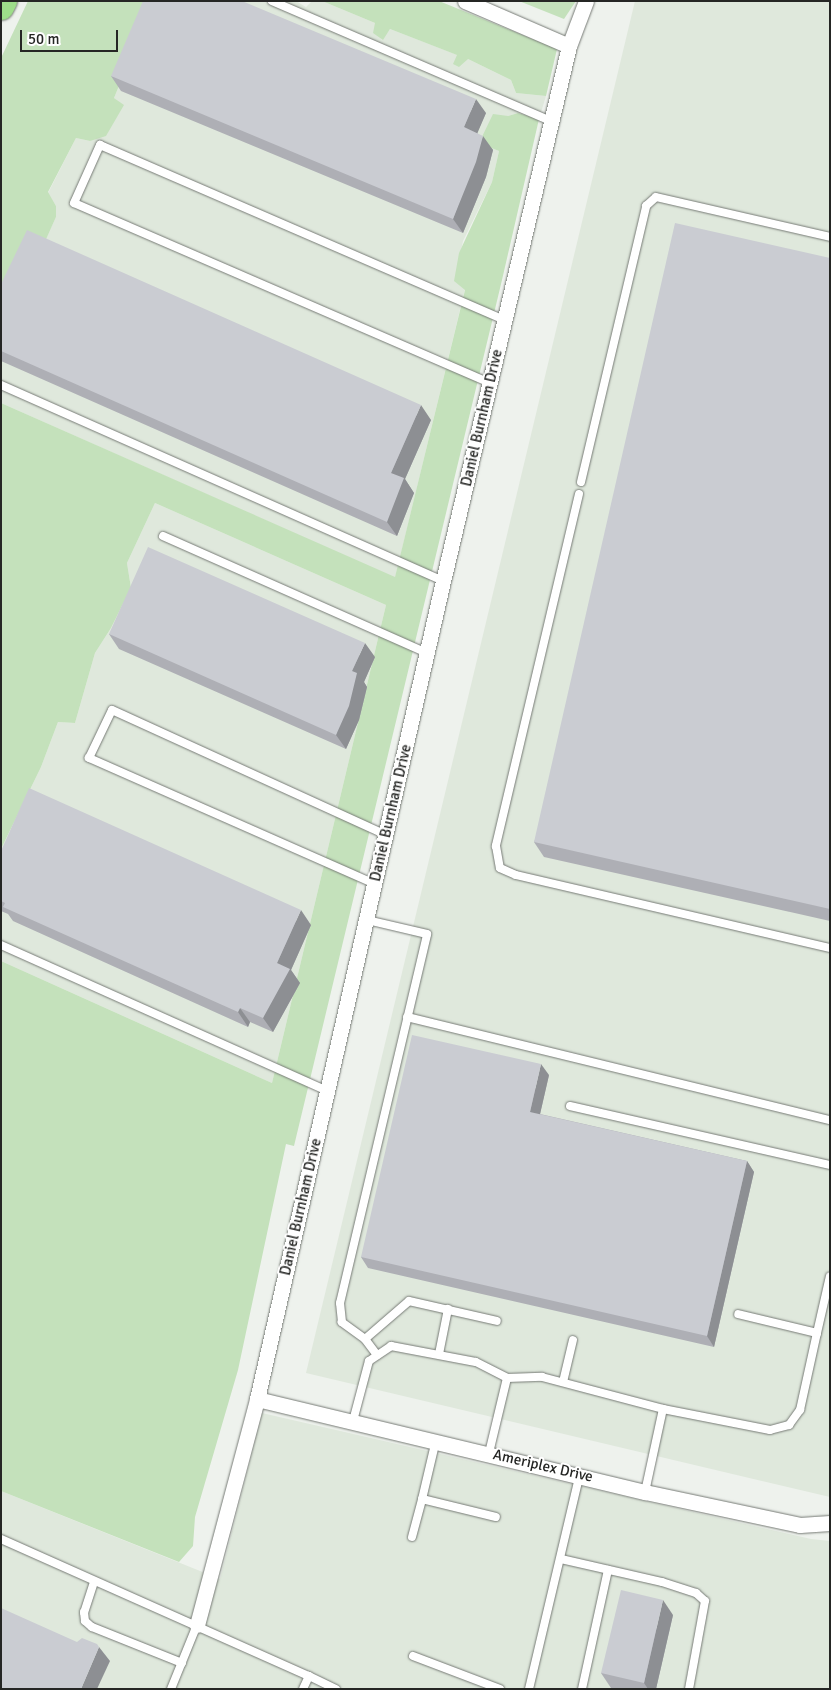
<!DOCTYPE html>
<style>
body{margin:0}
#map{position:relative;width:831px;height:1690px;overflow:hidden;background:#eef2ed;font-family:Signika,sans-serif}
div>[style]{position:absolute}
.built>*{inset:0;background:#dfe8dc}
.green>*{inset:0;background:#c4e1bb}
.roads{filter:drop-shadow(0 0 1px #767a75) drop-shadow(0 0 1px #767a75)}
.service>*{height:8px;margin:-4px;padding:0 4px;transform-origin:4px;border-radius:4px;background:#fff}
.minor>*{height:15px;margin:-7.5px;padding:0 7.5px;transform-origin:7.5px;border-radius:7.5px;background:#fff}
.motorway>*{height:26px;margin:-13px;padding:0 13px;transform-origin:13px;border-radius:13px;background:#9edd8a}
.wall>*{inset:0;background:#aeafb5}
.shaded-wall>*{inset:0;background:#8d8f93}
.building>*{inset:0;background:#caccd2}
span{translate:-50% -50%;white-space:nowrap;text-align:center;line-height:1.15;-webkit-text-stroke:4px #fff;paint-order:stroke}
.street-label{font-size:15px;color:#252624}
.frame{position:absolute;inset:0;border:2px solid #252624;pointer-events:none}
.scale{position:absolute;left:20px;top:30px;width:98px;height:22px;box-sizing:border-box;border:2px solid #252624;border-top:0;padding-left:6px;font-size:15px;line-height:18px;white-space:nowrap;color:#252624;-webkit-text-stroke:4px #fff;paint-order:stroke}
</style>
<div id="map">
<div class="built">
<i style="clip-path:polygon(154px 1px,296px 1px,306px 7px,312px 1px,322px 1px,375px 23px,382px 40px,390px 29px,468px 59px,511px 80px,516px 93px,546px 96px,539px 119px,518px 113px,508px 116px,480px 143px,499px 151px,492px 182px,463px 241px,455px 281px,465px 289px,395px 578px,1px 403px,1px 315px,43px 245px,56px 217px,56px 206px,48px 193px,76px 138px,90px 141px,123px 105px,114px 98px)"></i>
<i style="clip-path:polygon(635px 1px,830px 1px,830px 1497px,306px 1373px)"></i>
<i style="clip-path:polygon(155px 503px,386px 605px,272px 1083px,1px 961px,1px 849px,41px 767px,58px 722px,75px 723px,95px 653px,111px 628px,131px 588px,127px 563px)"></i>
<i style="clip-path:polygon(262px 1413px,811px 1539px,830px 1541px,830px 1689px,1px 1689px,1px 1491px,220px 1579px)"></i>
</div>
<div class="green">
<i style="clip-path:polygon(28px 1px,154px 1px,114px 98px,124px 105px,106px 136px,90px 141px,76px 138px,48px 192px,56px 206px,56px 217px,43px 246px,1px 315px,1px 58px)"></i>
<i style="clip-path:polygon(322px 1px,439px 1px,557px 49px,546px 96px,516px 93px,511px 80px,468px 59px,459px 67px,453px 64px,457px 55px,390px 29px,383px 40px,373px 33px,375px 23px)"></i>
<i style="clip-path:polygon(519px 1px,576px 1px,564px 19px)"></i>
<i style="clip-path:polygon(518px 113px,539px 119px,502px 280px,294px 1146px,286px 1144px,238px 1370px,195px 1517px,193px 1546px,179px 1562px,1px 1491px,1px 961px,272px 1083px,386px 605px,155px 503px,127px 563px,131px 588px,111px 628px,95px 653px,75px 723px,58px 722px,41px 767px,1px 849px,1px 403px,395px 577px,465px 290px,454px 281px,459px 253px,492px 182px,499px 151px,479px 143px,493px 114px,508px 116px)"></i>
</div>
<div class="roads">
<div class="service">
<i style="left:272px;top:1px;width:306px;rotate:23.3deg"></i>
<i style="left:490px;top:383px;width:453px;rotate:-156.6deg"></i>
<i style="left:74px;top:203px;width:64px;rotate:-65.9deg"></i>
<i style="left:100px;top:145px;width:441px;rotate:23.4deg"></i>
<i style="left:1px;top:385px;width:484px;rotate:23.9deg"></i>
<i style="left:581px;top:482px;width:284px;rotate:-76.7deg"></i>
<i style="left:646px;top:206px;width:13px;rotate:-42deg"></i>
<i style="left:656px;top:197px;width:179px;rotate:12.9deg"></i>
<i style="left:579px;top:494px;width:362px;rotate:103.3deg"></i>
<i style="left:496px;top:846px;width:22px;rotate:80deg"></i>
<i style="left:500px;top:868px;width:17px;rotate:24deg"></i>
<i style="left:516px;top:875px;width:322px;rotate:13.1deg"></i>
<i style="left:163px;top:536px;width:289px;rotate:23.9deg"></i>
<i style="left:375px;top:884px;width:313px;rotate:-156.2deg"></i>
<i style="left:89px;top:758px;width:53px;rotate:-64.4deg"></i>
<i style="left:112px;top:710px;width:301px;rotate:24.5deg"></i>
<i style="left:1px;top:945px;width:357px;rotate:24.1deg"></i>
<i style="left:407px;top:1017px;width:435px;rotate:13.7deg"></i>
<i style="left:570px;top:1106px;width:267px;rotate:12.8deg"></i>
<i style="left:817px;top:1333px;width:58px;rotate:-77.2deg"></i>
<i style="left:365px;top:1339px;width:29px;rotate:-144deg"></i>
<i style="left:342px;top:1322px;width:19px;rotate:-96deg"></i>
<i style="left:340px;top:1303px;width:379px;rotate:-76.7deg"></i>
<i style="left:427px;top:934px;width:62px;rotate:-166.9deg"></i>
<i style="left:439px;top:1354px;width:46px;rotate:-78.7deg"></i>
<i style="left:377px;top:1355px;width:20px;rotate:-127deg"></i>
<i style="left:365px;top:1339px;width:58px;rotate:-40.8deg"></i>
<i style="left:409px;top:1301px;width:90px;rotate:12.8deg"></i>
<i style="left:507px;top:1378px;width:35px;rotate:-2deg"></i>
<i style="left:542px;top:1377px;width:125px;rotate:14.8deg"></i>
<i style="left:663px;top:1409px;width:109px;rotate:11.1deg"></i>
<i style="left:770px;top:1430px;width:20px;rotate:-15deg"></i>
<i style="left:789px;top:1425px;width:19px;rotate:-54deg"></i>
<i style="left:800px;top:1410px;width:79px;rotate:-77.6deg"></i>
<i style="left:817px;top:1333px;width:81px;rotate:-166.5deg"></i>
<i style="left:563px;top:1382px;width:43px;rotate:-76.6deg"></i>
<i style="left:353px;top:1421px;width:62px;rotate:-75.1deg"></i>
<i style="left:369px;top:1361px;width:27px;rotate:-34deg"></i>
<i style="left:391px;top:1346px;width:86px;rotate:10.7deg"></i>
<i style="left:476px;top:1362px;width:35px;rotate:27deg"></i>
<i style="left:507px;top:1378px;width:77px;rotate:103.5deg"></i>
<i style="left:436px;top:1440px;width:61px;rotate:103.3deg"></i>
<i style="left:422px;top:1499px;width:76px;rotate:13.7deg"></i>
<i style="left:645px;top:1492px;width:85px;rotate:-77.8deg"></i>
<i style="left:412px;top:1537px;width:39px;rotate:-75deg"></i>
<i style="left:1px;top:1539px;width:337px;rotate:24deg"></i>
<i style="left:309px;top:1676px;width:14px;rotate:115deg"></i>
<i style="left:561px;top:1559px;width:104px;rotate:12.8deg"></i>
<i style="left:662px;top:1582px;width:36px;rotate:18deg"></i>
<i style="left:696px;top:1593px;width:12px;rotate:42deg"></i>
<i style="left:705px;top:1601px;width:89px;rotate:100.3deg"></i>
<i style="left:94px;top:1582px;width:32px;rotate:108deg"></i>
<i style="left:84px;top:1612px;width:9px;rotate:84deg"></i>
<i style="left:85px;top:1621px;width:9px;rotate:41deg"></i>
<i style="left:92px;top:1627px;width:97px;rotate:21.8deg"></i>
<i style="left:413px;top:1656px;width:93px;rotate:20.8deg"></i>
<i style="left:309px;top:1676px;width:30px;rotate:26deg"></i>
<i style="left:171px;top:1689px;width:69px;rotate:-67.9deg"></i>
<i style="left:529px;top:1689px;width:221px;rotate:-76.7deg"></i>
<i style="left:582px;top:1689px;width:122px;rotate:-77.7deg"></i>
</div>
<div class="minor">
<i style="left:465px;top:1px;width:113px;rotate:23.4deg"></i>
<i style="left:257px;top:1399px;width:399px;rotate:13.5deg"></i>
<i style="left:645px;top:1492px;width:158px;rotate:12deg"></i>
<i style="left:800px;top:1525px;width:30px;rotate:-4deg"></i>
<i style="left:197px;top:1625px;width:234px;rotate:-75.1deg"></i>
<i style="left:257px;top:1399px;width:839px;rotate:-77.19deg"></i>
<i style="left:443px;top:581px;width:550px;rotate:-76.75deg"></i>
<i style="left:569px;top:46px;width:48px;rotate:-69.3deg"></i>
</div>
<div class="motorway">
<i style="left:1px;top:7px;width:7px;rotate:-63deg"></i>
</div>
</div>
<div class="wall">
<i style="clip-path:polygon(111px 76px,486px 113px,477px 133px,493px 150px,486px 177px,463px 233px,121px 91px)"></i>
<i style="clip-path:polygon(830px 258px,830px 921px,544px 857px,534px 842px)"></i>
<i style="clip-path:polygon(1px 284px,431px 420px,405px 479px,414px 493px,397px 536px,1px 361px)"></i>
<i style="clip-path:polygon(109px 634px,375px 657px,364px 682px,367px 687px,359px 720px,346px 749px,119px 649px)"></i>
<i style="clip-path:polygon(1px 851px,311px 925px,291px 970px,300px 983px,273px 1032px,250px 1022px,248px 1027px,13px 921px,8px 914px,1px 911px)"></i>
<i style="clip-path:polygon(549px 1075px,540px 1114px,747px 1161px,754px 1172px,714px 1347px,368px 1268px,361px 1257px)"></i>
<i style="clip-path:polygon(673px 1615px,656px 1689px,616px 1689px,611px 1688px,601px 1673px)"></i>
</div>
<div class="shaded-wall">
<i style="clip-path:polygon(476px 99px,486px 113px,474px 141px,464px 127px)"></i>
<i style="clip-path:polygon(483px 136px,493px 150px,486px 177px,463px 233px,453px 219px)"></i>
<i style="clip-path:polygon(421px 405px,431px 420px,405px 479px,414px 493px,397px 536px,387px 522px,391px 473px)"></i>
<i style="clip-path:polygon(365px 643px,375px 657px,364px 682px,367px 687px,359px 720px,346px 749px,336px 735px,352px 671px)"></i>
<i style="clip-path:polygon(301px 910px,311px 925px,291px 970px,300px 983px,273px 1032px,263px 1018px,277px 963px)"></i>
<i style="clip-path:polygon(240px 1008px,250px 1022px,248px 1027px,238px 1012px)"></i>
<i style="clip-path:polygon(541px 1064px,549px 1075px,538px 1123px,530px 1112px)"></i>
<i style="clip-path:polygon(747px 1161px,754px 1172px,714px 1347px,707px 1336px)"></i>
<i style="clip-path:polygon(663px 1600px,673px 1615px,656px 1689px,648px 1689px,644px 1683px)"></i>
<i style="clip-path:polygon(99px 1647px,110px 1661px,97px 1689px,81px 1689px)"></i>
</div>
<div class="building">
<i style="clip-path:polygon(143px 1px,242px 1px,476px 99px,464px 127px,483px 136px,476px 162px,453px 219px,111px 76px)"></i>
<i style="clip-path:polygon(675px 223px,830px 258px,830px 909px,534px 842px)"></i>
<i style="clip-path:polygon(27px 230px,421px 405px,391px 473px,404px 478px,387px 522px,1px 351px,1px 284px)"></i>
<i style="clip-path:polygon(148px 547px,365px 643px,352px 671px,357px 673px,349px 706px,336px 735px,109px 634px)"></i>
<i style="clip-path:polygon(29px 788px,301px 910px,277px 963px,290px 969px,263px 1018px,240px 1008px,238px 1012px,3px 907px,5px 903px,1px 901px,1px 851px)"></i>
<i style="clip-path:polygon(412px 1035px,541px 1064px,530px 1112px,747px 1161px,707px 1336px,361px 1257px)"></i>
<i style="clip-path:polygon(621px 1590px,663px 1600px,644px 1683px,601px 1673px)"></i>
<i style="clip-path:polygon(1px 1608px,77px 1642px,82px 1638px,97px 1644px,99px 1647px,81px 1689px,1px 1689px)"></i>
</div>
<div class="street-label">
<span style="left:482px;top:418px;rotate:-77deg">Daniel Burnham Drive</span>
<span style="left:391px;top:813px;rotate:-77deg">Daniel Burnham Drive</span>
<span style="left:301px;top:1207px;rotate:-77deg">Daniel Burnham Drive</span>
<span style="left:543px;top:1466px;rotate:13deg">Ameriplex Drive</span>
</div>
<div class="frame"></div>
<div class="scale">50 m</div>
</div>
